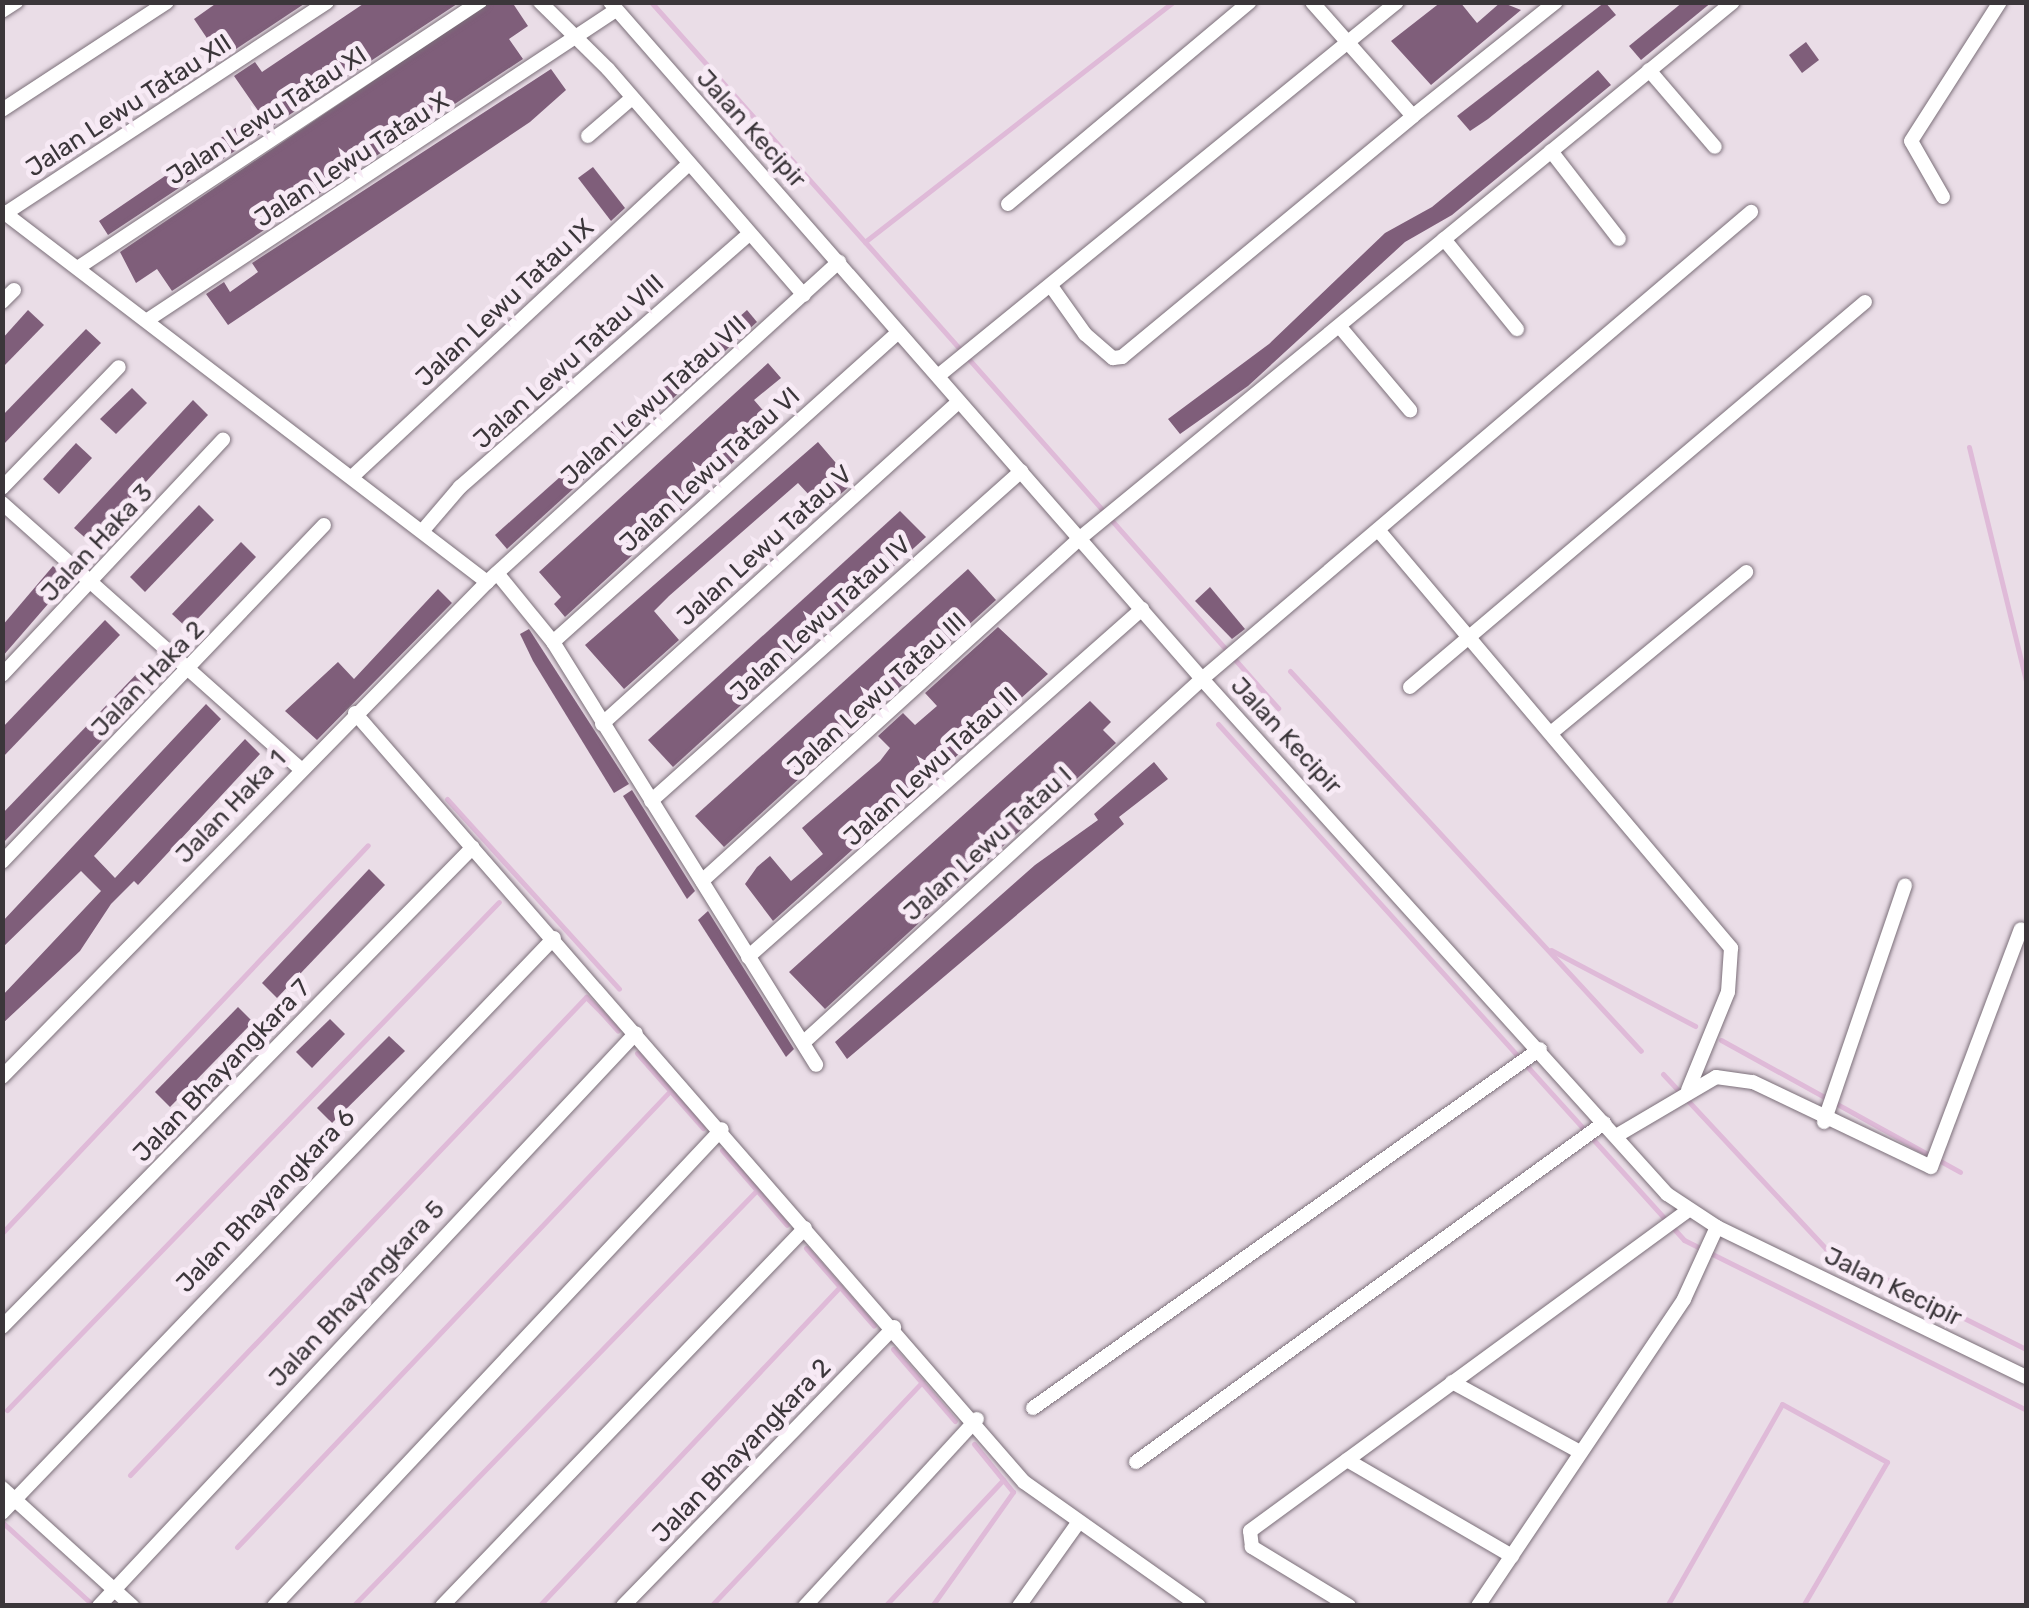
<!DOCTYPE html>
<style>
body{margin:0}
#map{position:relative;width:2029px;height:1608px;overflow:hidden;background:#eadde7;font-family:Rubik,sans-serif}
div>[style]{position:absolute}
.stream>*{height:5px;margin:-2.5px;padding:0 2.5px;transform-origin:2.5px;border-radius:2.5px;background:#dfbad8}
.building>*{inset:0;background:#7f5e7a}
.roads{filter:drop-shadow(0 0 2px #7b6f79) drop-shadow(0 0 2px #7b6f79)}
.street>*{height:14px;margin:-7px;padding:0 7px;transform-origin:7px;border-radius:7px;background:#fff}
span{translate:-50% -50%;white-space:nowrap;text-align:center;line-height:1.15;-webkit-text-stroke:10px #f7eaf5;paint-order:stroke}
.street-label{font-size:25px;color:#3b363a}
.frame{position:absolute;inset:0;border:5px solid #3b363a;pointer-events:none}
</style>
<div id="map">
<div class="stream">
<i style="left:651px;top:2px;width:322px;rotate:48.3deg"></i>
<i style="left:1173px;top:2px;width:390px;rotate:142.1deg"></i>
<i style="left:865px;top:242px;width:623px;rotate:48.45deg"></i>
<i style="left:1969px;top:447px;width:241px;rotate:76.3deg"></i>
<i style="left:1290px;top:671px;width:517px;rotate:47.27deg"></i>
<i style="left:1218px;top:724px;width:695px;rotate:47.91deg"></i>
<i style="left:1684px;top:1240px;width:382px;rotate:26.4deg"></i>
<i style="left:447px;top:799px;width:256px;rotate:47.8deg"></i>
<i style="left:1551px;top:950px;width:163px;rotate:27.8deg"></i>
<i style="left:601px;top:1012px;width:25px;rotate:48deg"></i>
<i style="left:1721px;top:1040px;width:273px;rotate:28.9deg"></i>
<i style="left:637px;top:1053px;width:100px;rotate:48.7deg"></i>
<i style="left:1663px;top:1074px;width:239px;rotate:47deg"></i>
<i style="left:1826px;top:1249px;width:224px;rotate:26.6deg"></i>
<i style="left:722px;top:1150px;width:99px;rotate:49.1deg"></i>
<i style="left:2px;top:1233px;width:533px;rotate:-46.67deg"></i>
<i style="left:806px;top:1248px;width:103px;rotate:48.9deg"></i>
<i style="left:893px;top:1349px;width:95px;rotate:49.3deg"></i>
<i style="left:7px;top:1410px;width:707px;rotate:-45.92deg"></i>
<i style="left:130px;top:1475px;width:661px;rotate:-46.35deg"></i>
<i style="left:586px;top:997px;width:20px;rotate:45deg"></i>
<i style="left:2px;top:1522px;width:125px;rotate:42.4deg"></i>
<i style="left:237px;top:1547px;width:629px;rotate:-46.48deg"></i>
<i style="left:353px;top:1606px;width:580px;rotate:-45.84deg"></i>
<i style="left:539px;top:1606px;width:439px;rotate:-46.7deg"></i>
<i style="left:711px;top:1606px;width:308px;rotate:-46.7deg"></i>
<i style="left:885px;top:1606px;width:173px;rotate:-46.9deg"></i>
<i style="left:932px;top:1606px;width:140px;rotate:-54.6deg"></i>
<i style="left:1013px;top:1492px;width:62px;rotate:-129.1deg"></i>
<i style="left:1667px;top:1606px;width:232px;rotate:-60.3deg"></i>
<i style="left:1782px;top:1404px;width:120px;rotate:28.9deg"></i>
<i style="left:1887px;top:1462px;width:167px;rotate:120.3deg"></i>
</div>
<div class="building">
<i style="clip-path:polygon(218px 2px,307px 2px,221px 59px,194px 19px)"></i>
<i style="clip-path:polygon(366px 2px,460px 2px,108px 235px,99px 221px,259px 112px,234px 76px,255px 62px,262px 72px)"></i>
<i style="clip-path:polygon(490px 2px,512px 2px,528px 26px,509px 39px,523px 59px,172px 291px,157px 269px,136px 283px,120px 252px)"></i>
<i style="clip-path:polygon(1441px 2px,1460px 2px,1477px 23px,1501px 2px,1521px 10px,1431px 85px,1391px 41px)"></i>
<i style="clip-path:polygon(1605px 2px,1616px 15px,1488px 119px,1470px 131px,1457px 116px)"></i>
<i style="clip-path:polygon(1683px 2px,1712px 2px,1641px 60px,1629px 46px)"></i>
<i style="clip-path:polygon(1806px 42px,1819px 60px,1802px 73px,1789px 55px)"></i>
<i style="clip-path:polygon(551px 69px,566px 90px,530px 122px,228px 325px,206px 294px,224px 282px,230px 292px,258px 272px,252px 263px)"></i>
<i style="clip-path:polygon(1598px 70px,1611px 85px,1452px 215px,1405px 242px,1248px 386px,1180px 434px,1168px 419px,1269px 344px,1385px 233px,1432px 207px)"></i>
<i style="clip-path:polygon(593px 167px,625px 208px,611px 221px,578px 178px)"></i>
<i style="clip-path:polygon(28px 310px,44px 325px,2px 368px,2px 339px)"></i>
<i style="clip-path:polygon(747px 310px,757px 322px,507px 549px,495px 535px)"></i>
<i style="clip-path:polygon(86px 329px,101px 343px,2px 446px,2px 416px)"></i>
<i style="clip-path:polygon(768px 363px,781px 378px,754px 400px,775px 424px,565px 617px,554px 604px,561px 597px,539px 572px)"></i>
<i style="clip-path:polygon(132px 388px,147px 403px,116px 434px,100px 419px)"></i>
<i style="clip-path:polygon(193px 400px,208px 415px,90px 542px,74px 528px)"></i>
<i style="clip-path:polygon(818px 442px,853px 483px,823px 510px,798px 483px,669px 596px,654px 611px,679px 640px,624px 689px,585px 645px)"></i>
<i style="clip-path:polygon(76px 443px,92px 458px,59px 494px,43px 479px)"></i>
<i style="clip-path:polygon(199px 505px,214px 520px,145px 592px,130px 577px)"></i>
<i style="clip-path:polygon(900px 511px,926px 537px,673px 767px,648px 740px)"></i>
<i style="clip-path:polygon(241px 542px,256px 557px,188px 629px,172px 614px)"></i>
<i style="clip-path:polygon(53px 566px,68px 581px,2px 657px,2px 626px)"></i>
<i style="clip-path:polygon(968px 569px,996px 600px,724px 847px,695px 816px)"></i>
<i style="clip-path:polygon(1210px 587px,1245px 629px,1232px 639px,1195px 601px)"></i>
<i style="clip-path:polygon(438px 589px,452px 603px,317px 740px,285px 711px,338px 662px,354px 679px)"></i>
<i style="clip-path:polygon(105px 620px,120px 635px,2px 758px,2px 728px)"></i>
<i style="clip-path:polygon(998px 627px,1048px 674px,773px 921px,745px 884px,757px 867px,770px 856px,791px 881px,823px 854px,802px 828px,880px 761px,890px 748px,878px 736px,903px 713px,915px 725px,937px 706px,925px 693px)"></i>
<i style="clip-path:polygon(529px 629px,629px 784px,614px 793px,533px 661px,520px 634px)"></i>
<i style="clip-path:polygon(149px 661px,164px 676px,2px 844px,2px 814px)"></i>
<i style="clip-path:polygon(1090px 701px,1111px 722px,1103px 730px,1116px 743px,825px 1009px,789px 972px)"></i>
<i style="clip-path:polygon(206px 704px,221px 719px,94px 856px,115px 878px,245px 739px,260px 754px,138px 885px,134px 881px,111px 904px,80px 951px,2px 1024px,2px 996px,101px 891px,81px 871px,2px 948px,2px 922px)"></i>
<i style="clip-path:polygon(1154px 762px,1168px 779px,1119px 817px,1124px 824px,847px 1059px,835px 1042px,1035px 865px,1098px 820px,1094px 814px)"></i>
<i style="clip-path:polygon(632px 790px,695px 891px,687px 899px,623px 796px)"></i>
<i style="clip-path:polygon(369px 869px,385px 885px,277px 998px,262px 983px)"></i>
<i style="clip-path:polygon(708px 911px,794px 1049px,786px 1057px,698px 920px)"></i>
<i style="clip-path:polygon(238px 1007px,253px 1022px,170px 1107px,155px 1092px)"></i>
<i style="clip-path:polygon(330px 1019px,345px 1034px,312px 1068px,296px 1052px)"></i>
<i style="clip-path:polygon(389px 1036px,405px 1051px,332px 1123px,317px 1108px)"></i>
</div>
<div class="roads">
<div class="street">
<i style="left:540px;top:2px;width:95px;rotate:44.6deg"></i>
<i style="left:608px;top:69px;width:299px;rotate:49.1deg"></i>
<i style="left:610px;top:2px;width:899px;rotate:48.83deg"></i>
<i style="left:1202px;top:679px;width:694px;rotate:47.92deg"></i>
<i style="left:1667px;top:1194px;width:60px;rotate:33.4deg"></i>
<i style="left:1717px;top:1227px;width:343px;rotate:25.9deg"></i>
<i style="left:1312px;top:2px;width:152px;rotate:48.5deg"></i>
<i style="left:1413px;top:116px;width:183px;rotate:-38.6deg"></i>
<i style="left:2px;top:11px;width:17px;rotate:-33deg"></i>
<i style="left:1649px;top:70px;width:101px;rotate:49.4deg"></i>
<i style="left:2px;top:110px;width:197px;rotate:-33.2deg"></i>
<i style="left:588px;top:136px;width:58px;rotate:-40.8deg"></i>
<i style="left:1551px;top:151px;width:111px;rotate:52.3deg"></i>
<i style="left:1943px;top:197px;width:64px;rotate:-119.7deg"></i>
<i style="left:1911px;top:141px;width:165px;rotate:-57.4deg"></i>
<i style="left:1008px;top:204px;width:315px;rotate:-39.9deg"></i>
<i style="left:2px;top:211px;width:611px;rotate:37.41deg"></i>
<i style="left:6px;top:213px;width:384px;rotate:-33.3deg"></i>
<i style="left:1444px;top:239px;width:116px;rotate:51deg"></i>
<i style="left:79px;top:267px;width:481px;rotate:-33.5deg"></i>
<i style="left:1051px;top:286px;width:59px;rotate:54.7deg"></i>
<i style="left:1085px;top:334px;width:37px;rotate:41deg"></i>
<i style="left:1113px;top:358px;width:9px;rotate:-6deg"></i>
<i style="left:1122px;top:357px;width:378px;rotate:-39.6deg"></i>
<i style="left:2px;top:302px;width:17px;rotate:-45deg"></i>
<i style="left:149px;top:319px;width:560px;rotate:-33.49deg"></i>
<i style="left:1340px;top:327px;width:109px;rotate:49.9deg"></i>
<i style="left:938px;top:376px;width:592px;rotate:-39.17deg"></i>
<i style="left:355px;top:474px;width:452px;rotate:-42.9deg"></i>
<i style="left:2px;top:488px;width:168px;rotate:-46deg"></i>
<i style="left:2px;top:503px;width:398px;rotate:41.7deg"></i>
<i style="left:425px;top:528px;width:54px;rotate:-49.5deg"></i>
<i style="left:460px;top:487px;width:381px;rotate:-41.2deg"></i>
<i style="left:1379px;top:531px;width:546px;rotate:49.83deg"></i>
<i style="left:1731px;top:948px;width:44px;rotate:93.9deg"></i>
<i style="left:1728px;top:992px;width:106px;rotate:112.2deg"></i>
<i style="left:497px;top:573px;width:89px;rotate:50.9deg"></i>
<i style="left:553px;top:642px;width:498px;rotate:58.1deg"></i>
<i style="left:553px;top:642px;width:464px;rotate:-41.9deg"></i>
<i style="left:2px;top:675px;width:323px;rotate:-46.8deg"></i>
<i style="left:1410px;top:687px;width:596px;rotate:-40.24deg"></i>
<i style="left:355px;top:713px;width:1019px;rotate:48.98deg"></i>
<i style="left:1024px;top:1482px;width:214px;rotate:35.3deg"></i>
<i style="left:602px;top:724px;width:481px;rotate:-42.1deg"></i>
<i style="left:1551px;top:733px;width:253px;rotate:-39.5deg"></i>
<i style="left:651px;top:801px;width:496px;rotate:-41.7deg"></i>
<i style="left:2px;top:862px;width:466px;rotate:-46.3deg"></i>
<i style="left:702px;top:881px;width:509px;rotate:-42.21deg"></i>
<i style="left:1079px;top:539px;width:846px;rotate:-39.39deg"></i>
<i style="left:748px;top:957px;width:526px;rotate:-41.45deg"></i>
<i style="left:804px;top:1042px;width:539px;rotate:-42.37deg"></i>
<i style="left:1202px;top:679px;width:721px;rotate:-40.39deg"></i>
<i style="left:2px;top:1077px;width:693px;rotate:-45.58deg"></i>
<i style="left:487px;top:582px;width:476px;rotate:-42.3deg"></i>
<i style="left:1824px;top:1122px;width:250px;rotate:-71.1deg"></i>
<i style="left:1616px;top:1136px;width:116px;rotate:-30.5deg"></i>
<i style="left:1716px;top:1077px;width:37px;rotate:8deg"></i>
<i style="left:1753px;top:1082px;width:197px;rotate:25.5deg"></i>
<i style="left:1931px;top:1167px;width:254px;rotate:-69.3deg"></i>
<i style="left:2px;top:1327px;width:672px;rotate:-45.54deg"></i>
<i style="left:1452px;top:1382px;width:146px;rotate:28.7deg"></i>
<i style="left:1033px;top:1408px;width:621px;rotate:-35.3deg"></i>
<i style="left:1347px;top:1460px;width:191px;rotate:30.2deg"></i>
<i style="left:1136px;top:1462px;width:578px;rotate:-35.92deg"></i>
<i style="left:2px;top:1488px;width:176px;rotate:42.2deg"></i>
<i style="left:2px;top:1513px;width:797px;rotate:-46.17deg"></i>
<i style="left:99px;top:1606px;width:785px;rotate:-46.86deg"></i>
<i style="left:274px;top:1606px;width:654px;rotate:-46.8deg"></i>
<i style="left:442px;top:1606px;width:524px;rotate:-46.16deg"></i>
<i style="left:623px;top:1606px;width:389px;rotate:-45.8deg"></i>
<i style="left:805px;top:1606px;width:254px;rotate:-47.4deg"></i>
<i style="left:1019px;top:1606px;width:102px;rotate:-54.6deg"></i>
<i style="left:1349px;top:1606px;width:114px;rotate:-148.7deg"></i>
<i style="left:1252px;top:1547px;width:16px;rotate:-97deg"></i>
<i style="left:1250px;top:1531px;width:542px;rotate:-36.21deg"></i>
<i style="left:1478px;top:1606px;width:370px;rotate:-56.1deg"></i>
<i style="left:1684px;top:1299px;width:79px;rotate:-65.4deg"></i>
</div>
</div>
<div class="street-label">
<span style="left:129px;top:106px;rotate:-33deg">Jalan Lewu Tatau XII</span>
<span style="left:267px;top:116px;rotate:-33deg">Jalan Lewu Tatau XI</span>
<span style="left:751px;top:129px;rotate:48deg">Jalan Kecipir</span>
<span style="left:352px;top:160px;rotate:-33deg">Jalan Lewu Tatau X</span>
<span style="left:505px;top:303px;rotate:-43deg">Jalan Lewu Tatau IX</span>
<span style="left:569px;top:362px;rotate:-42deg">Jalan Lewu Tatau VIII</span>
<span style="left:654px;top:401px;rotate:-42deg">Jalan Lewu Tatau VII</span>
<span style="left:710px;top:470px;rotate:-42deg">Jalan Lewu Tatau VI</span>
<span style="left:97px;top:543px;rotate:-47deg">Jalan Haka 3</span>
<span style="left:765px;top:546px;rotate:-42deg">Jalan Lewu Tatau V</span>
<span style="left:821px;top:619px;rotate:-42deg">Jalan Lewu Tatau IV</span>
<span style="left:148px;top:679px;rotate:-46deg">Jalan Haka 2</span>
<span style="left:877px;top:695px;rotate:-42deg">Jalan Lewu Tatau III</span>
<span style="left:1286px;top:736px;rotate:47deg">Jalan Kecipir</span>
<span style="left:931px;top:767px;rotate:-42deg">Jalan Lewu Tatau II</span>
<span style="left:231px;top:807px;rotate:-46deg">Jalan Haka 1</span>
<span style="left:988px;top:844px;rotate:-42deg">Jalan Lewu Tatau I</span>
<span style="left:222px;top:1071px;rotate:-46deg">Jalan Bhayangkara 7</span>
<span style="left:266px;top:1201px;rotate:-46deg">Jalan Bhayangkara 6</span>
<span style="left:1893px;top:1287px;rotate:26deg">Jalan Kecipir</span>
<span style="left:357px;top:1294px;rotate:-47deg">Jalan Bhayangkara 5</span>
<span style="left:742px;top:1451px;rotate:-46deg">Jalan Bhayangkara 2</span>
</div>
<div class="frame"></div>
</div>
